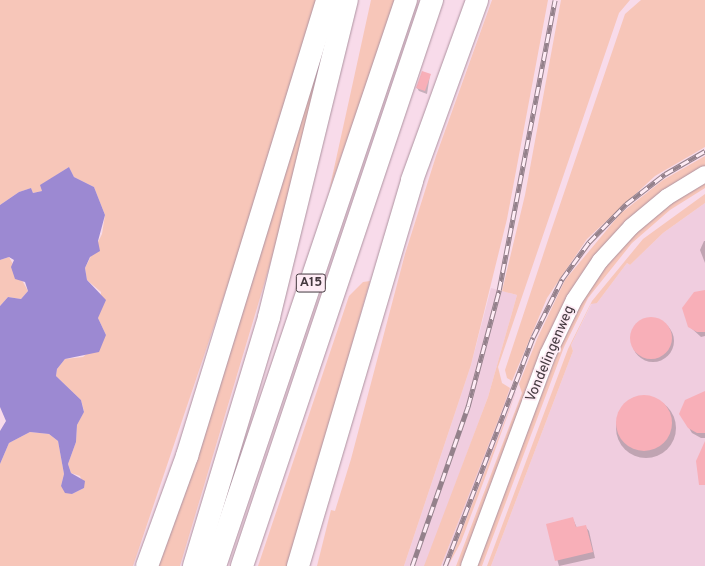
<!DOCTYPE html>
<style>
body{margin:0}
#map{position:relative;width:705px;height:566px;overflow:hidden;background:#f8dbea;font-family:Overpass,sans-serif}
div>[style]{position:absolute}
.built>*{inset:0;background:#f0cddf}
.green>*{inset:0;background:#f7c6b9}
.water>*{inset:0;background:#9c89d2}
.shadow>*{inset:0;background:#0003}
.round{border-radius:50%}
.building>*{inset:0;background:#f8afb8}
.roads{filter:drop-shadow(0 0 1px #ad92a0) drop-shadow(0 0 1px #ad92a0)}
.minor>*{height:16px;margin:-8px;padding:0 8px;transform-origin:8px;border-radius:8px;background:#fff}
.highway>*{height:22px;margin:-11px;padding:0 11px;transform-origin:11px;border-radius:11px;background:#fff}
.rail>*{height:4.5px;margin-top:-2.25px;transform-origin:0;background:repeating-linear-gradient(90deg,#feecf5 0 9px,#94818b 0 18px);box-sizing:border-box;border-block:1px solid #94818b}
span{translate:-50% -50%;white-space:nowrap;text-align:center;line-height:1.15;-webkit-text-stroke:3.5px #feecf5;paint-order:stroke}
.shield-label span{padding:1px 3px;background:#feecf5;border:1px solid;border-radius:3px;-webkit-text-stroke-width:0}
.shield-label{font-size:13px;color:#43383e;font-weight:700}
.street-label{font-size:14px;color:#43383e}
</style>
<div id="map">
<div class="built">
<i style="clip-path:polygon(705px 203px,705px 566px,491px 566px,573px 351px,571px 345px,592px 303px,597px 303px,627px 263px,630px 265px,663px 233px)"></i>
<i style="clip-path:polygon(491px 288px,517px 295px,488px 397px,425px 566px,404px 566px,471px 365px)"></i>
<i style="clip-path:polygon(510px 388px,516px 392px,473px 506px,448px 566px,441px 566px)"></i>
</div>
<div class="green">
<i style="clip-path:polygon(0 0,316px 0,316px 13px,281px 113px,239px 252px,133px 566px,0 566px,0 464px,9px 443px,30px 432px,49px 434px,58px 441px,64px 474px,61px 486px,72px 494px,84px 488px,80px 476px,71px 473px,68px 464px,76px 442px,77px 425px,84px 411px,81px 400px,56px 376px,57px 369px,65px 359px,83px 357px,106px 335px,98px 318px,101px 292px,87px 280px,85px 268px,102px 234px,105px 215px,94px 187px,74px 177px,69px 167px,41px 185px,42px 191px,33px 193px,31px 188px,19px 192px,0 205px)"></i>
<i style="clip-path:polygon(371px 0,396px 0,329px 191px,346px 114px)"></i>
<i style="clip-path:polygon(492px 0,548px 0,507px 219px,471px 365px,404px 566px,317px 566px,331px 510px,335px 511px,351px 459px,405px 254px,436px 156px)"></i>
<i style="clip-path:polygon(561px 0,630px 0,619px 13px,498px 367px,502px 383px,510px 388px,501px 413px,441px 566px,424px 566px,488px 397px,517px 295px,502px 291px,525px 195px)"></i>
<i style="clip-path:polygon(641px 0,705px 0,705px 147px,655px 176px,587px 239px,547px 298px,512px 381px,507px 378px,505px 370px,551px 231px,625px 14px)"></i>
<i style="clip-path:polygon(325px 39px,285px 214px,180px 566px,153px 566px)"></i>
<i style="clip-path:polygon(705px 156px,705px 167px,599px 252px,464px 559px,461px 566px,456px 566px,522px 393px,519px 384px,537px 339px,565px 280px,620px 214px,663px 180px)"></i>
<i style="clip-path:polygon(705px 181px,705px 188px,670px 210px,632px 243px,588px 298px,564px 347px,482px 566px,475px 566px,573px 313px,617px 250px,661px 210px)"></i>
<i style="clip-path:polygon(705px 194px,705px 203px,663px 233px,630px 265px,627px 263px,597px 303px,591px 304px,571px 345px,573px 351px,491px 566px,487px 566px,568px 349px,592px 301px,643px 239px)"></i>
<i style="clip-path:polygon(9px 257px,28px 291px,21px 299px,8px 297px,0 306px,0 260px)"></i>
<i style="clip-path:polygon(370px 281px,289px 566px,258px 566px,349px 296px,363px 282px)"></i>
<i style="clip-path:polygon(516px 392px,486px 475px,461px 542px,448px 566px)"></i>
</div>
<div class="water">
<i style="clip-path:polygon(69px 167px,74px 177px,94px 187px,105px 215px,98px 241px,100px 251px,90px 257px,85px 268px,87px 280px,106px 300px,98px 318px,106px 335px,99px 352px,65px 359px,57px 369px,56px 376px,81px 400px,84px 412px,77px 425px,76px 442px,68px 464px,71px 473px,85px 481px,84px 488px,72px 494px,65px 493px,61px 486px,64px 474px,58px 441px,49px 434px,30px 432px,9px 443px,0 464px,0 431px,6px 421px,0 407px,0 306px,8px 297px,21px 299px,28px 291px,25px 282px,15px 279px,11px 267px,14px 260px,9px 257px,0 260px,0 205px,19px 192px,31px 188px,33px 193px,42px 191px,40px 185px)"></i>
</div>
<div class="shadow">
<i style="clip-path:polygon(430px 75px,427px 94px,419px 91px,417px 88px)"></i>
<i style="clip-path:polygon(704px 241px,705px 241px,705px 263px,700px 250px)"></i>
<i style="clip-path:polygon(705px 293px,705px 336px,701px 337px,689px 326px)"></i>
<i class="round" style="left:632px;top:320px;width:42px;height:42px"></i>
<i style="clip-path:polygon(705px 393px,705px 438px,701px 438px,692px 433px,684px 420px)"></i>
<i class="round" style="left:616px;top:398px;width:60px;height:60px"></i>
<i style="clip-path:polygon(573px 519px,577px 528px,585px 526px,589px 531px,595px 558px,559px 566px,548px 525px)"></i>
</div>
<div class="building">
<i style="clip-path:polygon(422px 71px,431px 74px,425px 91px,416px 88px)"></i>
<i style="clip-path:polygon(705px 290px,705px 332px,697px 332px,688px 327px,682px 308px,694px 292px)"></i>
<i class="round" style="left:630px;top:317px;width:42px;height:42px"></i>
<i style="clip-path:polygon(705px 391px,705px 433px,697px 433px,688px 428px,679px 414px,685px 400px)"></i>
<i class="round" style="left:616px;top:395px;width:56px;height:56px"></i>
<i style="clip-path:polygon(705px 441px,705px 485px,699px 485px,696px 461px)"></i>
<i style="clip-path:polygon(573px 517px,576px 527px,586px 525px,593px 552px,555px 561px,546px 524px)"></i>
</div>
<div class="roads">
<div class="minor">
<i style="left:469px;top:566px;width:226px;rotate:-69.6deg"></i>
<i style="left:548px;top:354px;width:60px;rotate:-64.3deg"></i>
<i style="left:574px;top:300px;width:47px;rotate:-56.3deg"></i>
<i style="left:600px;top:261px;width:46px;rotate:-47.6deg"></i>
<i style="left:631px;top:227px;width:47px;rotate:-39.8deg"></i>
<i style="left:667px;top:197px;width:44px;rotate:-31.2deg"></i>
</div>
<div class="highway">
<i style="left:147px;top:566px;width:117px;rotate:-70deg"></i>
<i style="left:187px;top:456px;width:477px;rotate:-72.9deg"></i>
<i style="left:194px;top:566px;width:260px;rotate:-73.2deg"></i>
<i style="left:269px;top:317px;width:326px;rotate:-76.2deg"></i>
<i style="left:215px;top:566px;width:597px;rotate:-71.35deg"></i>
<i style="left:242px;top:566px;width:597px;rotate:-71.44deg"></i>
<i style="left:298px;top:566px;width:402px;rotate:-73.5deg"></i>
<i style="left:412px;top:180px;width:191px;rotate:-70.1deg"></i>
</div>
</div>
<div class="rail">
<i style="left:412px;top:566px;width:170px;rotate:-70.7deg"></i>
<i style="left:468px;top:406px;width:120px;rotate:-75deg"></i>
<i style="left:499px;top:290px;width:295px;rotate:-79.1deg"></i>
<i style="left:445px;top:566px;width:245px;rotate:-69deg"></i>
<i style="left:533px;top:337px;width:65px;rotate:-63.4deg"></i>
<i style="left:562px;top:279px;width:46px;rotate:-53.9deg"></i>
<i style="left:589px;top:242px;width:53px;rotate:-45.8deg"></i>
<i style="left:626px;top:204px;width:49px;rotate:-37.6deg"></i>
<i style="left:665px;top:174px;width:46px;rotate:-29.9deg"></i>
</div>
<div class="shield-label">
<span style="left:311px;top:283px">A15</span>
</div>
<div class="street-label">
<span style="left:551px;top:354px;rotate:-67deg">Vondelingenweg</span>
</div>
</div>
